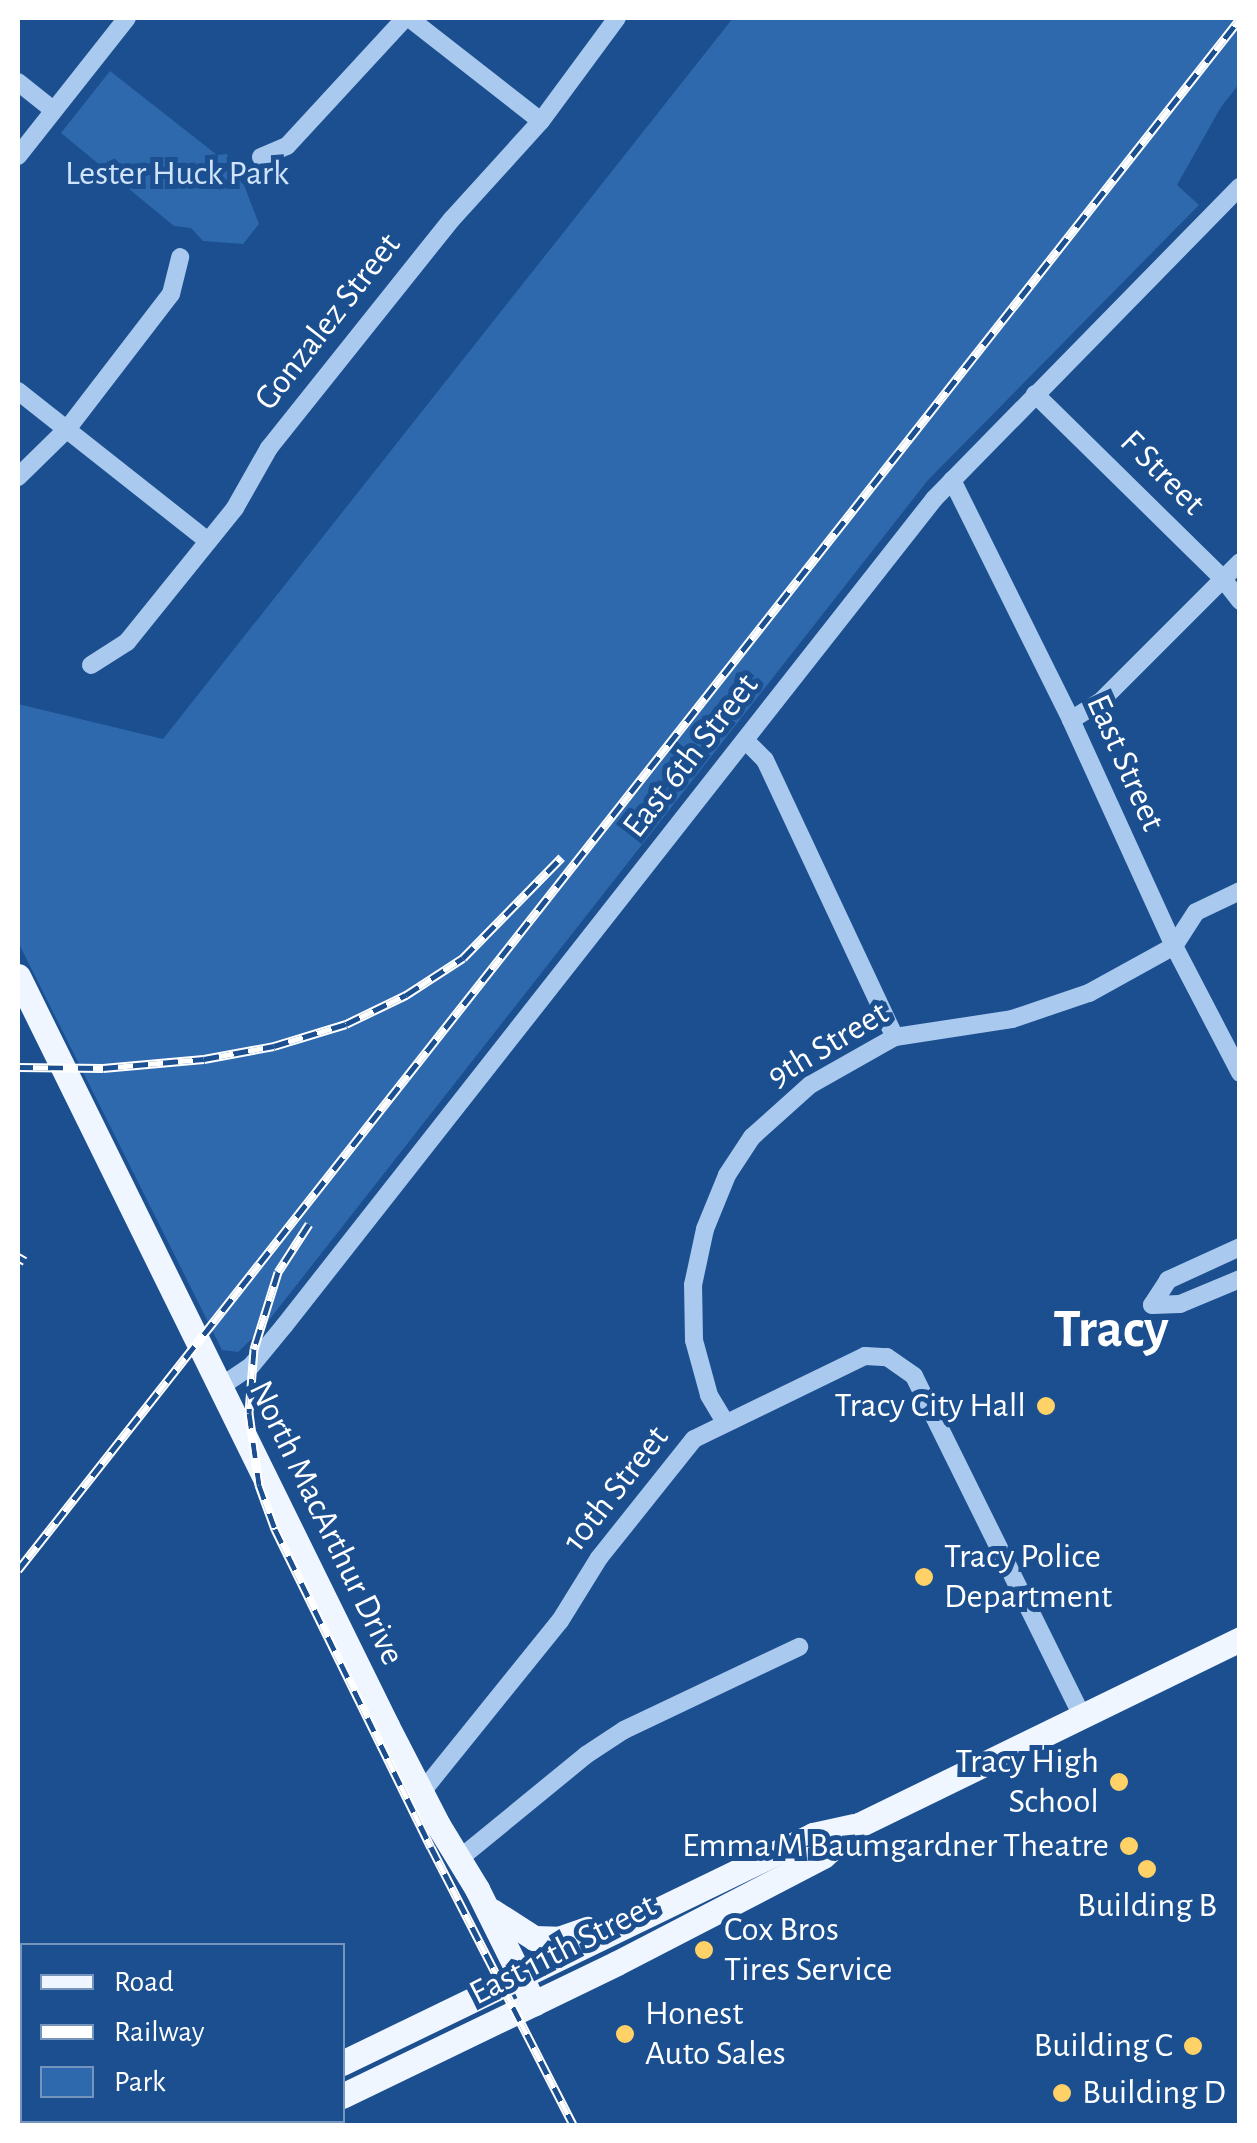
<!DOCTYPE html>
<style>
body{margin:0}
#map{position:relative;width:1257px;height:2143px;overflow:hidden;background:#1b4f8f;font-family:"Alegreya Sans",sans-serif}
div>[style]{position:absolute}
.green>*{inset:0;background:#2e69ad}
.minor>*{height:18px;margin:-9px;padding:0 9px;transform-origin:9px;border-radius:9px;background:#a9c9ee}
.major>*{height:25px;margin:-12.5px;padding:0 12.5px;transform-origin:12.5px;border-radius:12.5px;background:#f0f6ff}
.rail>*{height:9px;margin-top:-4.5px;transform-origin:0;background:repeating-linear-gradient(90deg,#1b4f8f 0 15px,#fff 0 30px);box-sizing:border-box;border-block:2px solid #fff}
.dots>*{width:28px;height:28px;translate:-50% -50%;box-sizing:border-box;border:5px solid #1b4f8f;border-radius:50%}
span{translate:-50% -50%;white-space:nowrap;text-align:center;line-height:1.15;-webkit-text-stroke:10px #1b4f8f;paint-order:stroke}
.park-label{font-size:35px;color:#cfe3fa}
.street-label{font-size:35px;color:#fff}
.poi-label{font-size:35px;color:#fff}
.right{translate:-100% -50%;text-align:right}
.left{translate:0 -50%;text-align:left}
.town-label{font-size:55px;color:#fff;font-weight:700}
.frame{position:absolute;inset:0;border:20px solid #fff;pointer-events:none}
.legend{position:absolute;left:20px;top:1943px;width:325px;height:180px;box-sizing:border-box;background:#1b4f8f;border:2px solid #7695bc;margin:0;padding:12px 18px;list-style:none;font-size:30px;color:#fff}
.legend li{display:flex;align-items:center;gap:20px;height:50px}
.legend b{width:50px;border:2px solid #7695bc}
</style>
<div id="map">
<div class="green">
<i style="clip-path:polygon(733px 18px,1239px 18px,1239px 84px,1221px 107px,1177px 185px,1199px 205px,928px 480px,262px 1329px,238px 1352px,222px 1350px,18px 942px,18px 704px,163px 739px)"></i>
<i style="clip-path:polygon(110px 71px,217px 155px,227px 154px,231px 172px,244px 185px,259px 224px,243px 244px,203px 241px,191px 228px,174px 226px,61px 133px)"></i>
</div>
<div class="minor">
<i style="left:409px;top:18px;width:167px;rotate:38deg"></i>
<i style="left:18px;top:82px;width:43px;rotate:38.5deg"></i>
<i style="left:18px;top:156px;width:176px;rotate:-51.7deg"></i>
<i style="left:261px;top:157px;width:28px;rotate:-23deg"></i>
<i style="left:287px;top:146px;width:174px;rotate:-47.3deg"></i>
<i style="left:18px;top:391px;width:242px;rotate:38.3deg"></i>
<i style="left:1035px;top:394px;width:264px;rotate:44.5deg"></i>
<i style="left:1223px;top:579px;width:28px;rotate:52deg"></i>
<i style="left:18px;top:477px;width:70px;rotate:-44.4deg"></i>
<i style="left:68px;top:428px;width:169px;rotate:-52.5deg"></i>
<i style="left:171px;top:294px;width:38px;rotate:-76deg"></i>
<i style="left:952px;top:480px;width:268px;rotate:63.6deg"></i>
<i style="left:1071px;top:720px;width:248px;rotate:65.5deg"></i>
<i style="left:1174px;top:946px;width:143px;rotate:62.5deg"></i>
<i style="left:91px;top:665px;width:43px;rotate:-32.6deg"></i>
<i style="left:127px;top:642px;width:172px;rotate:-51.1deg"></i>
<i style="left:235px;top:508px;width:69px;rotate:-60.5deg"></i>
<i style="left:269px;top:448px;width:293px;rotate:-51.4deg"></i>
<i style="left:452px;top:219px;width:132px;rotate:-47.8deg"></i>
<i style="left:541px;top:121px;width:128px;rotate:-53.6deg"></i>
<i style="left:1071px;top:720px;width:34px;rotate:-32deg"></i>
<i style="left:1100px;top:702px;width:198px;rotate:-45deg"></i>
<i style="left:745px;top:740px;width:28px;rotate:45deg"></i>
<i style="left:765px;top:760px;width:306px;rotate:64.9deg"></i>
<i style="left:1152px;top:1305px;width:30px;rotate:-57deg"></i>
<i style="left:1168px;top:1280px;width:79px;rotate:-24.6deg"></i>
<i style="left:1152px;top:1305px;width:28px;rotate:-2deg"></i>
<i style="left:1180px;top:1304px;width:65px;rotate:-22.6deg"></i>
<i style="left:220px;top:1387px;width:37px;rotate:-34deg"></i>
<i style="left:251px;top:1366px;width:52px;rotate:-50.5deg"></i>
<i style="left:284px;top:1326px;width:1052px;rotate:-51.83deg"></i>
<i style="left:934px;top:499px;width:437px;rotate:-45.6deg"></i>
<i style="left:725px;top:1422px;width:31px;rotate:-121deg"></i>
<i style="left:709px;top:1395px;width:57px;rotate:-105.3deg"></i>
<i style="left:694px;top:1340px;width:55px;rotate:-91deg"></i>
<i style="left:693px;top:1285px;width:57px;rotate:-77.9deg"></i>
<i style="left:705px;top:1229px;width:58px;rotate:-67.8deg"></i>
<i style="left:727px;top:1175px;width:45px;rotate:-56.7deg"></i>
<i style="left:752px;top:1137px;width:78px;rotate:-41.9deg"></i>
<i style="left:810px;top:1085px;width:98px;rotate:-29.5deg"></i>
<i style="left:895px;top:1037px;width:118px;rotate:-8.7deg"></i>
<i style="left:1012px;top:1019px;width:81px;rotate:-18.7deg"></i>
<i style="left:1089px;top:993px;width:97px;rotate:-28.9deg"></i>
<i style="left:1174px;top:946px;width:40px;rotate:-57.1deg"></i>
<i style="left:1196px;top:912px;width:49px;rotate:-25.5deg"></i>
<i style="left:421px;top:1793px;width:221px;rotate:-51.1deg"></i>
<i style="left:560px;top:1621px;width:74px;rotate:-58.2deg"></i>
<i style="left:599px;top:1558px;width:152px;rotate:-51.4deg"></i>
<i style="left:694px;top:1439px;width:190px;rotate:-25.9deg"></i>
<i style="left:865px;top:1356px;width:22px;rotate:3deg"></i>
<i style="left:887px;top:1357px;width:33px;rotate:35deg"></i>
<i style="left:914px;top:1376px;width:379px;rotate:63.7deg"></i>
<i style="left:459px;top:1859px;width:164px;rotate:-39.3deg"></i>
<i style="left:586px;top:1755px;width:45px;rotate:-33.3deg"></i>
<i style="left:624px;top:1730px;width:194px;rotate:-25.4deg"></i>
</div>
<div class="major">
<i style="left:18px;top:976px;width:836px;rotate:63.8deg"></i>
<i style="left:387px;top:1726px;width:111px;rotate:62.7deg"></i>
<i style="left:438px;top:1825px;width:75px;rotate:58.6deg"></i>
<i style="left:477px;top:1889px;width:128px;rotate:63.6deg"></i>
<i style="left:492px;top:1911px;width:50px;rotate:32.7deg"></i>
<i style="left:534px;top:1938px;width:24px;rotate:2deg"></i>
<i style="left:558px;top:1939px;width:31px;rotate:-19deg"></i>
<i style="left:342px;top:2063px;width:523px;rotate:-25.83deg"></i>
<i style="left:813px;top:1835px;width:42px;rotate:-12.4deg"></i>
<i style="left:342px;top:2096px;width:305px;rotate:-25.8deg"></i>
<i style="left:617px;top:1963px;width:232px;rotate:-27.4deg"></i>
<i style="left:823px;top:1856px;width:48px;rotate:-40.7deg"></i>
<i style="left:859px;top:1825px;width:424px;rotate:-26deg"></i>
<i style="left:213px;top:2126px;width:13px;rotate:-29deg"></i>
<i style="left:278px;top:2126px;width:13px;rotate:-29deg"></i>
</div>
<div class="rail">
<i style="left:18px;top:1067px;width:85px;rotate:0.7deg"></i>
<i style="left:103px;top:1068px;width:101px;rotate:-5.1deg"></i>
<i style="left:204px;top:1059px;width:71px;rotate:-10.5deg"></i>
<i style="left:274px;top:1046px;width:75px;rotate:-17deg"></i>
<i style="left:346px;top:1024px;width:67px;rotate:-25.8deg"></i>
<i style="left:406px;top:995px;width:68px;rotate:-33deg"></i>
<i style="left:463px;top:958px;width:141px;rotate:-45.6deg"></i>
<i style="left:309px;top:1224px;width:57px;rotate:122.9deg"></i>
<i style="left:278px;top:1272px;width:81px;rotate:107.3deg"></i>
<i style="left:254px;top:1349px;width:64px;rotate:94.5deg"></i>
<i style="left:249px;top:1413px;width:73px;rotate:82.1deg"></i>
<i style="left:259px;top:1485px;width:47px;rotate:70deg"></i>
<i style="left:275px;top:1529px;width:354px;rotate:63.9deg"></i>
<i style="left:431px;top:1847px;width:314px;rotate:62.9deg"></i>
<i style="left:18px;top:1257px;width:8px;rotate:30deg"></i>
<i style="left:18px;top:1570px;width:1975px;rotate:-51.77deg"></i>
</div>
<div class="dots">
<i style="left:1046px;top:1406px;background:#ffd166"></i>
<i style="left:924px;top:1577px;background:#ffd166"></i>
<i style="left:1119px;top:1782px;background:#ffd166"></i>
<i style="left:1129px;top:1846px;background:#ffd166"></i>
<i style="left:1147px;top:1869px;background:#ffd166"></i>
<i style="left:704px;top:1950px;background:#ffd166"></i>
<i style="left:625px;top:2034px;background:#ffd166"></i>
<i style="left:1193px;top:2046px;background:#ffd166"></i>
<i style="left:1062px;top:2093px;background:#ffd166"></i>
</div>
<div class="park-label">
<span style="left:177px;top:174px">Lester Huck Park</span>
</div>
<div class="street-label">
<span style="left:328px;top:322px;rotate:-52deg">Gonzalez Street</span>
<span style="left:1162px;top:473px;rotate:45deg">F Street</span>
<span style="left:691px;top:756px;rotate:-52deg">East 6th Street</span>
<span style="left:1125px;top:763px;rotate:66deg">East Street</span>
<span style="left:828px;top:1045px;rotate:-31deg">9th Street</span>
<span style="left:616px;top:1489px;rotate:-52deg">10th Street</span>
<span style="left:326px;top:1523px;rotate:64deg">North MacArthur Drive</span>
<span style="left:563px;top:1950px;rotate:-27deg">East 11th Street</span>
</div>
<div class="poi-label">
<span class="right" style="left:1026px;top:1406px">Tracy City Hall</span>
<span class="left" style="left:944px;top:1577px">Tracy Police<br>Department</span>
<span class="right" style="left:1099px;top:1782px">Tracy High<br>School</span>
<span class="right" style="left:1109px;top:1846px">Emma M Baumgardner Theatre</span>
<span style="left:1147px;top:1906px">Building B</span>
<span class="left" style="left:724px;top:1950px">Cox Bros<br>Tires Service</span>
<span class="left" style="left:645px;top:2034px">Honest<br>Auto Sales</span>
<span class="right" style="left:1173px;top:2046px">Building C</span>
<span class="left" style="left:1082px;top:2093px">Building D</span>
</div>
<div class="town-label">
<span style="left:1111px;top:1330px">Tracy</span>
</div>
<div class="frame"></div>
<ul class="legend">
<li><b style="height:12px;background:#f0f6ff"></b>Road</li>
<li><b style="height:12px;background:#fff"></b>Railway</li>
<li><b style="height:28px;background:#2e69ad"></b>Park</li>
</ul>
</div>
